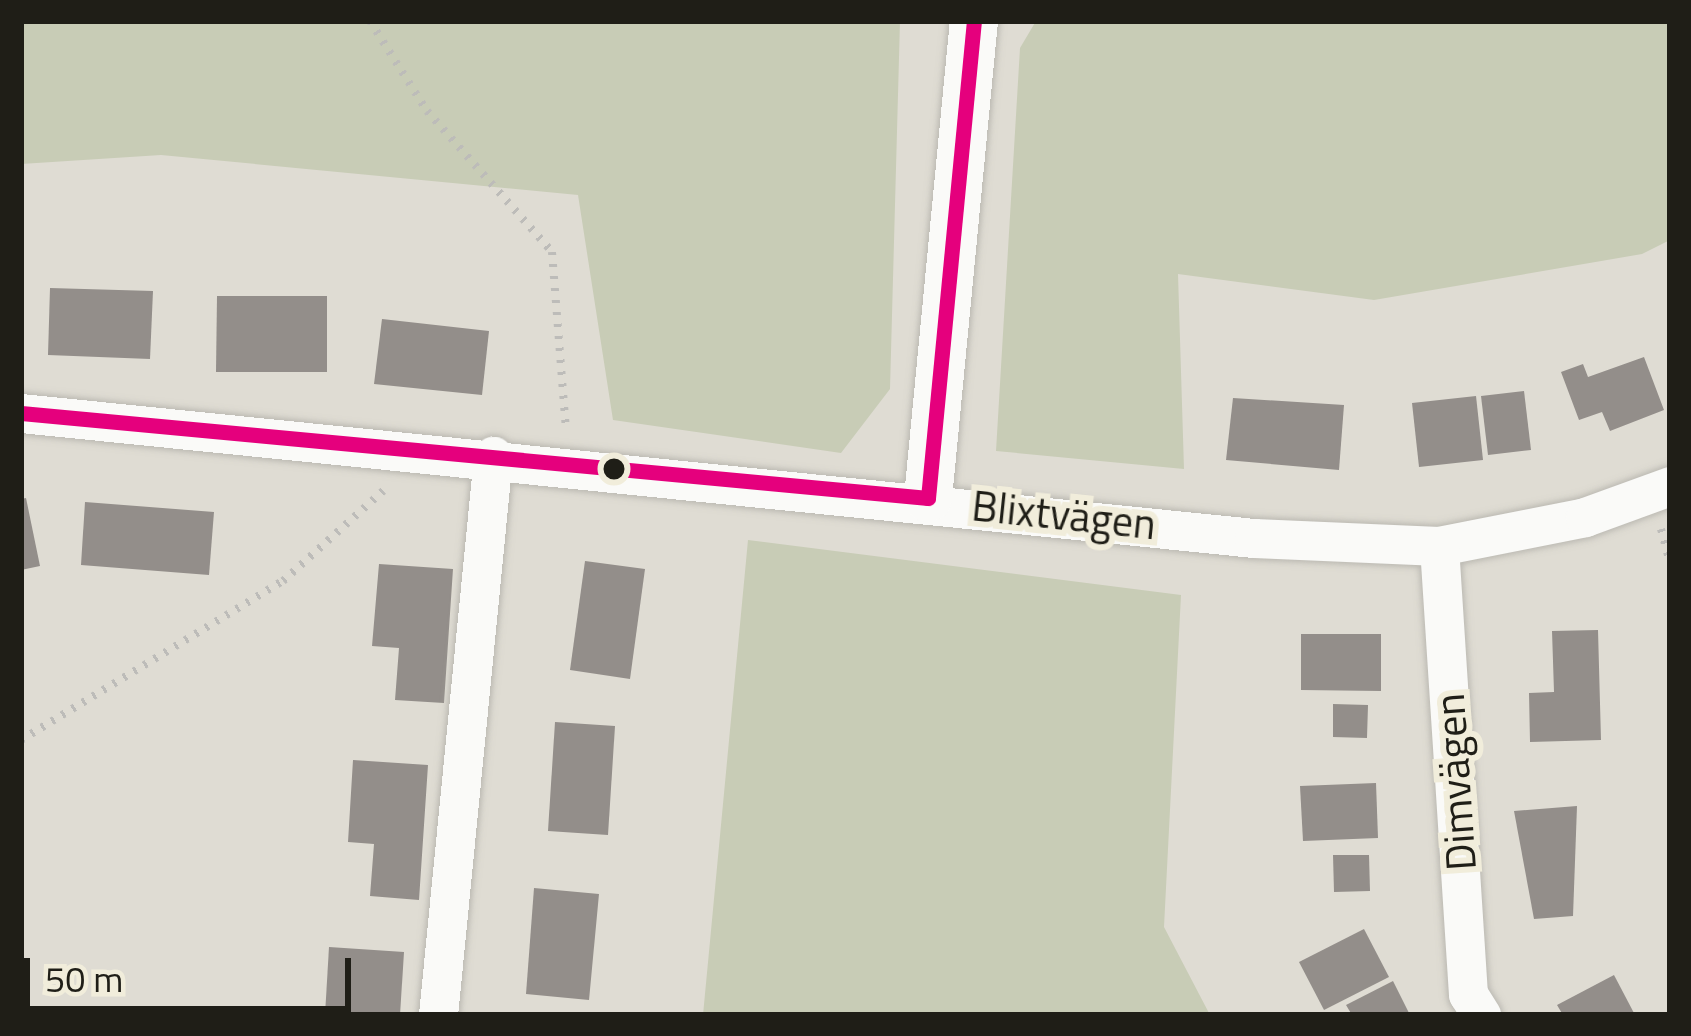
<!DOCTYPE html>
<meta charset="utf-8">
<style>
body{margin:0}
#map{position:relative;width:1691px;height:1036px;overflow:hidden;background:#dfdcd3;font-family:"Titillium Web",sans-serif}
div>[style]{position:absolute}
.green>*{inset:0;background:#c8ccb6}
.building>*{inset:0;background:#938e8a}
.path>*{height:8px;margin-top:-4px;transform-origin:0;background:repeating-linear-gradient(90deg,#bdbcb9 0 3px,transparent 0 12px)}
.roads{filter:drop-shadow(0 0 3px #bbb9b2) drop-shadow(0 0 3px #bbb9b2)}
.minor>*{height:39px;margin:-19.5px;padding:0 19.5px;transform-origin:19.5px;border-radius:19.5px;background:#fafaf8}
.tertiary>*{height:48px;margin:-24px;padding:0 24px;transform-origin:24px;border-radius:24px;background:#fafaf8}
.bus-1>*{height:15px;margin:-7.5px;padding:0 7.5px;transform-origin:7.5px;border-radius:7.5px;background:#e5007d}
.dots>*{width:33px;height:33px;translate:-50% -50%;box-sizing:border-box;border:6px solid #f1eddb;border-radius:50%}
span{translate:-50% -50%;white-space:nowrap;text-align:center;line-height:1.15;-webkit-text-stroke:12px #f1eddb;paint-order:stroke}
.street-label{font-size:42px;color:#1f1e17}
.frame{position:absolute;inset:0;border:24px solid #1f1e17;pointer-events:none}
.scale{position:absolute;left:24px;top:958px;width:327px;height:54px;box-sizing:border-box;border:6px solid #1f1e17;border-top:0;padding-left:15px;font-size:36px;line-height:42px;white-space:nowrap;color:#1f1e17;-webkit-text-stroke:9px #f1eddb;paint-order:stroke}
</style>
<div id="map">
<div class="green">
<i style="clip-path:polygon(21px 21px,900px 21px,890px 389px,841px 453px,613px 420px,578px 195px,161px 155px,21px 164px)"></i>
<i style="clip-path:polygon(1036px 21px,1670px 21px,1670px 240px,1642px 254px,1374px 300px,1178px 274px,1184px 469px,996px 451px,1020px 48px)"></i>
<i style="clip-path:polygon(748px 540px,1181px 595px,1164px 927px,1210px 1015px,703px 1015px)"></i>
</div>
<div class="building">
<i style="clip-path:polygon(50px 288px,153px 291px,150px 359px,48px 355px)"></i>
<i style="clip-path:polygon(217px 296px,327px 296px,327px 372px,216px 372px)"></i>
<i style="clip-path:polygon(382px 319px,489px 331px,482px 395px,374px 384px)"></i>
<i style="clip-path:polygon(1644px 357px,1664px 410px,1610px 431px,1602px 412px,1579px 420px,1561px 372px,1583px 364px,1588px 377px)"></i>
<i style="clip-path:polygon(1524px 391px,1531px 450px,1488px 455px,1481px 396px)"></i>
<i style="clip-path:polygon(1476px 396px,1483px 460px,1419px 467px,1412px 403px)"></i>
<i style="clip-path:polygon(1233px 398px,1344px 405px,1339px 470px,1226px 460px)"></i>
<i style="clip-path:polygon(26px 498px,40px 566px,21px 570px,21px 499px)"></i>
<i style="clip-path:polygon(85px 502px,214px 512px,209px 575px,81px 565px)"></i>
<i style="clip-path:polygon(585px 561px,645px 569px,630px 679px,570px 670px)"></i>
<i style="clip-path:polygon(379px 564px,453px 569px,444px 703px,395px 700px,399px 648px,372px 646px)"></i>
<i style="clip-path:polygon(1598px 630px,1601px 740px,1530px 742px,1529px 693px,1554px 692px,1552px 631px)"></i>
<i style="clip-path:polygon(1301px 634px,1381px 634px,1381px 691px,1301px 690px)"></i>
<i style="clip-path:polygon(1333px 704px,1368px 705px,1367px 738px,1333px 737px)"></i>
<i style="clip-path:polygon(555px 722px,615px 726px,608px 835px,548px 831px)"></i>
<i style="clip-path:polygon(353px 760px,428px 765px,419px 900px,370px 896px,374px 844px,348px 842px)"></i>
<i style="clip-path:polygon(1376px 783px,1378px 838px,1303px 841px,1300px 786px)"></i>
<i style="clip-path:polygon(1577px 806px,1573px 916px,1534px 919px,1514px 811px)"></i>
<i style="clip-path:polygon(1333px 855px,1369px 855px,1370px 891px,1334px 892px)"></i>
<i style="clip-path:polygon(534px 888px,599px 894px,589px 1000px,526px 994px)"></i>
<i style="clip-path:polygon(1364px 929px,1389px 977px,1324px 1010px,1299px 962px)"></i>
<i style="clip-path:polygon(329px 947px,404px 952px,400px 1015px,325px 1015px)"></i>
<i style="clip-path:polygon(1614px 975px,1635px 1015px,1563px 1015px,1557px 1005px)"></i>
<i style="clip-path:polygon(1393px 981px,1410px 1015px,1352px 1015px,1346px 1005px)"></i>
</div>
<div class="path">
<i style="left:370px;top:21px;width:107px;rotate:57.7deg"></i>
<i style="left:427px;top:111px;width:188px;rotate:48.4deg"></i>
<i style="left:552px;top:252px;width:177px;rotate:85.5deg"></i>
<i style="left:1661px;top:529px;width:34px;rotate:75deg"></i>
<i style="left:21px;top:740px;width:306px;rotate:-31.3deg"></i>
<i style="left:283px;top:581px;width:135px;rotate:-42deg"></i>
</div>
<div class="roads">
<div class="minor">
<i style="left:21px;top:413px;width:1239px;rotate:5.79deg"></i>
<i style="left:1254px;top:538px;width:185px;rotate:2.5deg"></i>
<i style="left:1439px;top:546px;width:149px;rotate:-11.2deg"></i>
<i style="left:1585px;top:517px;width:90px;rotate:-20deg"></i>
<i style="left:1439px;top:546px;width:449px;rotate:86.3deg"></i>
<i style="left:1468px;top:994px;width:25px;rotate:58deg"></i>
<i style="left:438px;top:1015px;width:562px;rotate:-84.38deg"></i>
</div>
<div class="tertiary">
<i style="left:928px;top:498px;width:479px;rotate:-84.5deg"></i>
</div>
</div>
<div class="bus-1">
<i style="left:21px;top:413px;width:911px;rotate:5.35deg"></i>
<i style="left:928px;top:498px;width:479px;rotate:-84.5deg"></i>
</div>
<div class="dots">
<i style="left:614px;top:469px;background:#1f1e17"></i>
</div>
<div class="street-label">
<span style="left:1064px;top:514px;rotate:6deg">Blixtvägen</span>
<span style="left:1454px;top:782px;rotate:-94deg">Dimvägen</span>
</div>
<div class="frame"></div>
<div class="scale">50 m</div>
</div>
